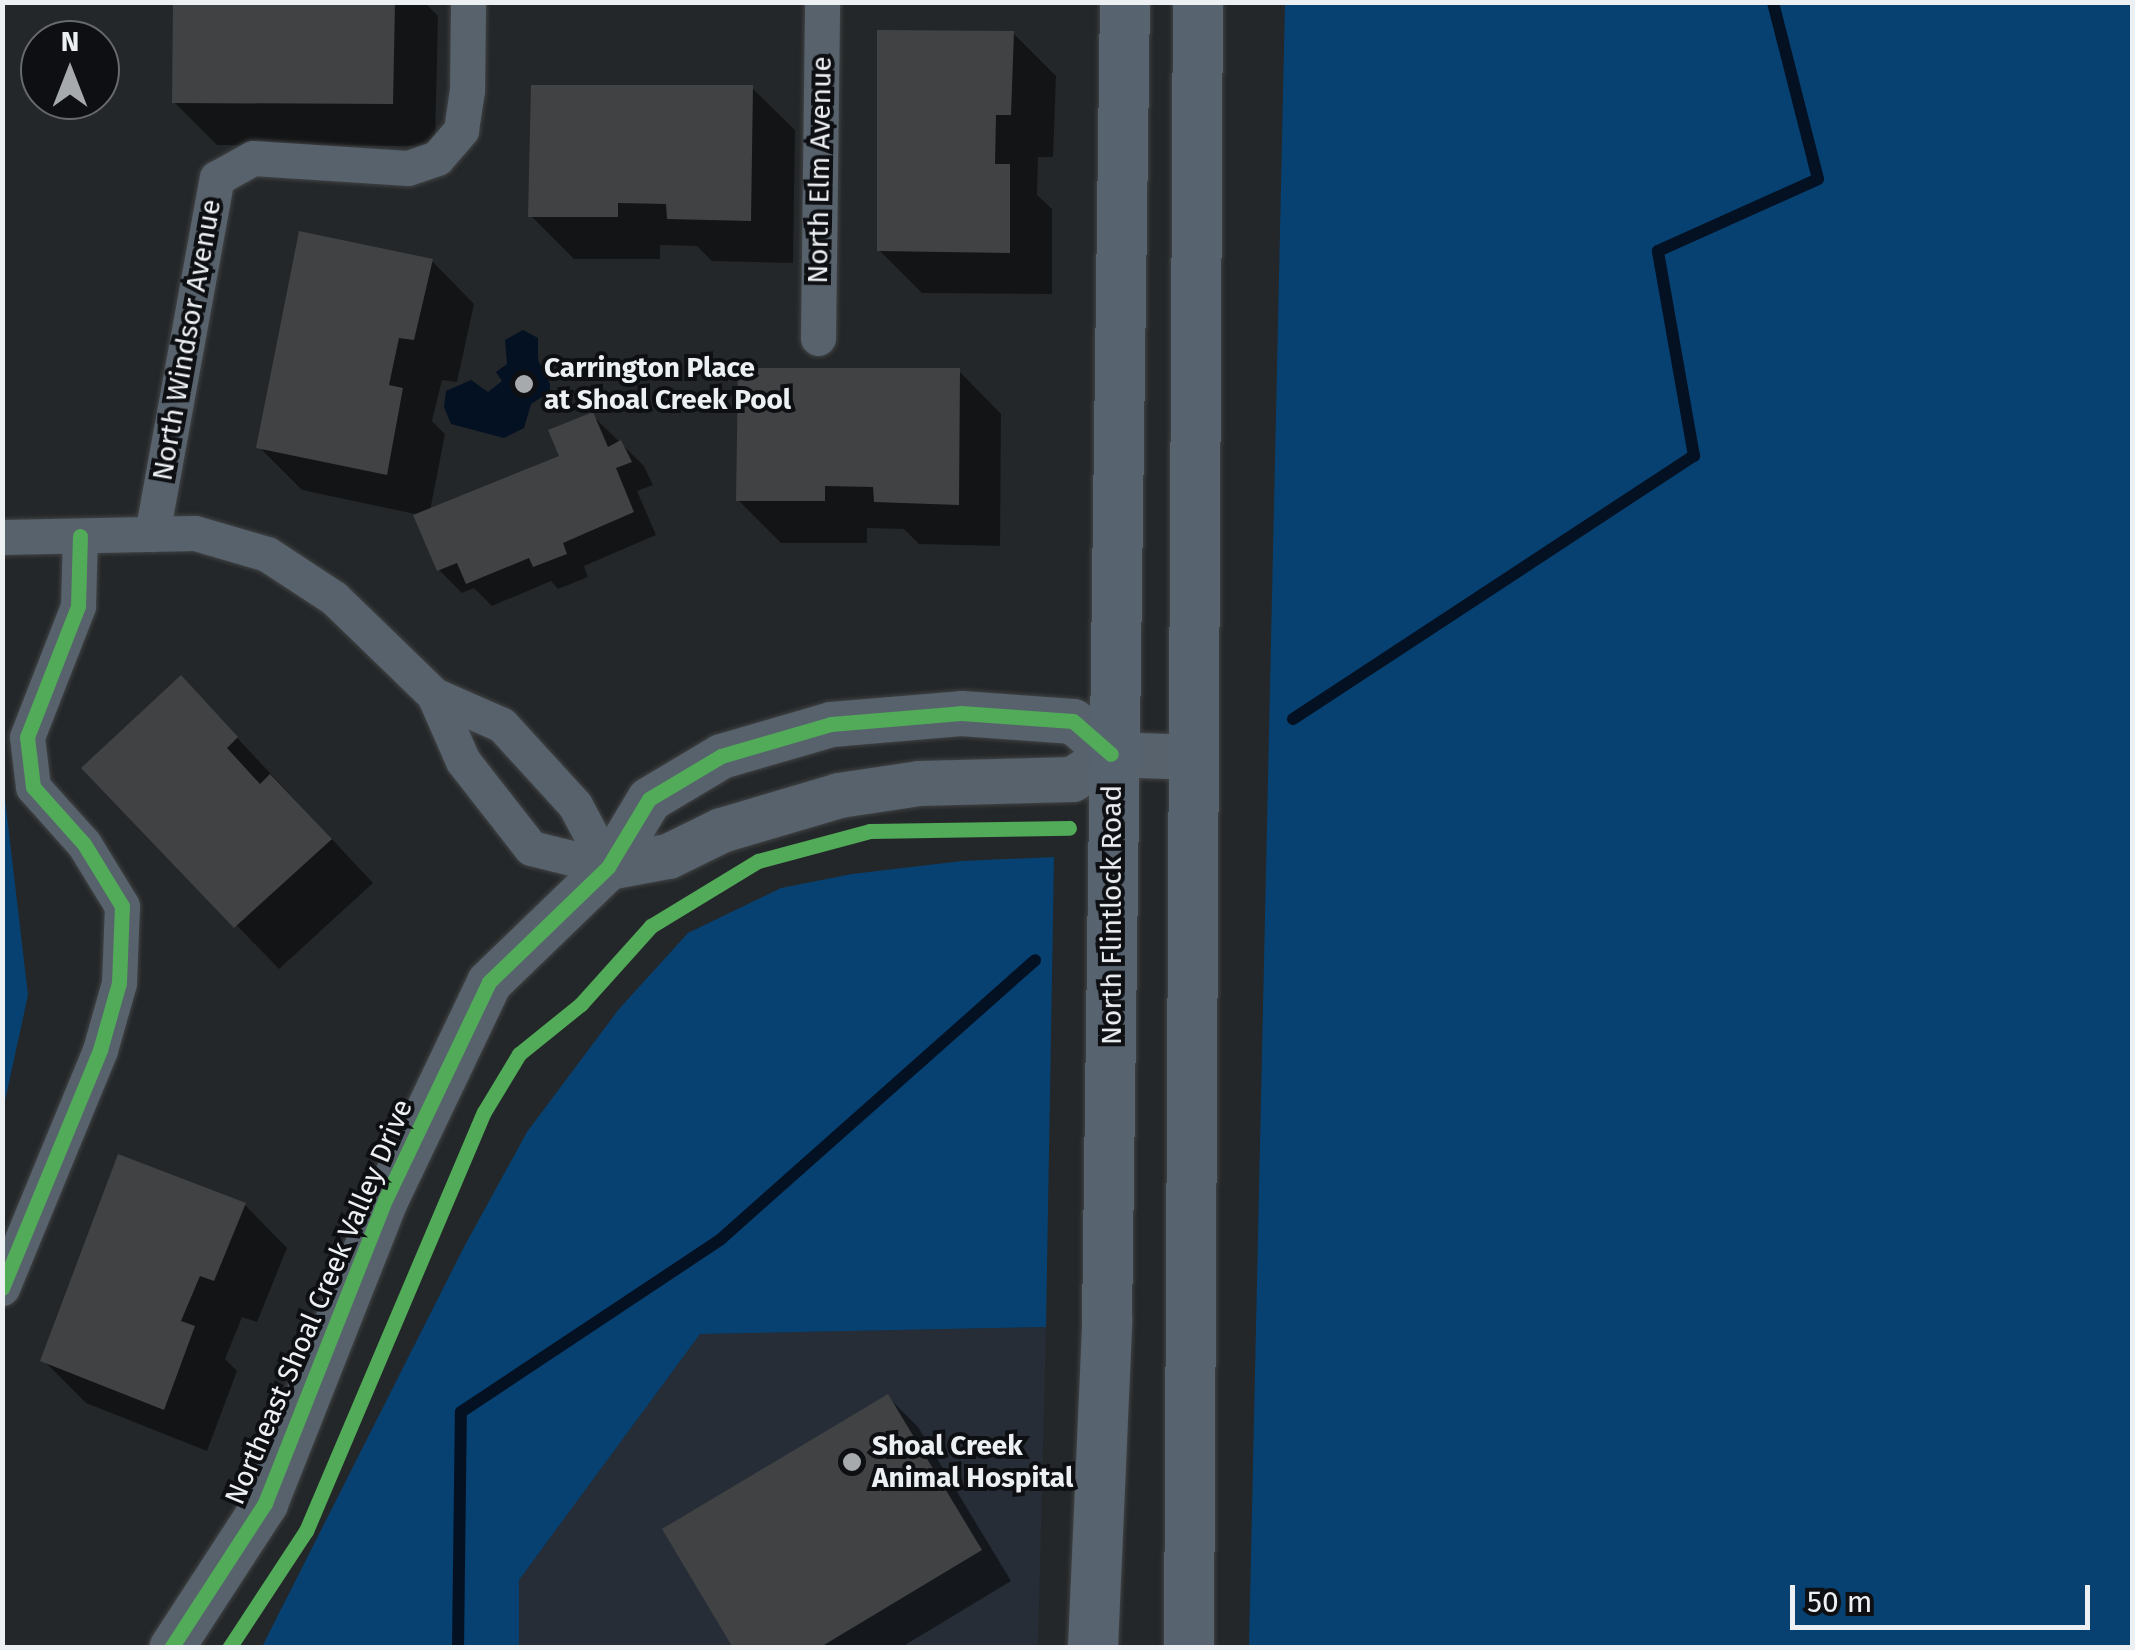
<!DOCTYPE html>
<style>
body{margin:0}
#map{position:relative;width:2135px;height:1650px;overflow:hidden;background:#242729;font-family:"Fira Sans",sans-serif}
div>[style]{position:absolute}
.built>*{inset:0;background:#262d36}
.green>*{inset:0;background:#074171}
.water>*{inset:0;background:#031123}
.shadow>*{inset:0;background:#0007}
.stream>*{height:12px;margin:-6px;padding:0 6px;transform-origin:6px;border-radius:6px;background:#031123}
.building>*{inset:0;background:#404244}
.roads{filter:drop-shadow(0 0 2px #414344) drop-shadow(0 0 2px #414344)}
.minor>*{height:35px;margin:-17.5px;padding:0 17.5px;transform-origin:17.5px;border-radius:17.5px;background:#57626d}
.tertiary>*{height:45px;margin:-22.5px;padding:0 22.5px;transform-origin:22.5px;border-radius:22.5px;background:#57626d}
.secondary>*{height:50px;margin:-25px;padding:0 25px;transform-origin:25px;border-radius:25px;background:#586370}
.cycleway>*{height:15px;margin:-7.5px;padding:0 7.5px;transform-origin:7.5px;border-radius:7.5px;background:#51ab58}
.dots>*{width:28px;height:28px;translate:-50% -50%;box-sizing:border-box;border:5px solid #0d0f12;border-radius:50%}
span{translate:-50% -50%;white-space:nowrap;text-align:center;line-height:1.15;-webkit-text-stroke:8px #0d0f12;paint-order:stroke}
.street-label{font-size:28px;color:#edf0f3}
.poi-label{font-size:28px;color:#edf0f3;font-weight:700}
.left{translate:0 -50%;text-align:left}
.frame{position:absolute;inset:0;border:5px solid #edf0f3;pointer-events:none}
.north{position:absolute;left:20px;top:20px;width:100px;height:100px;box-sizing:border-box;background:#0d0f12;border:2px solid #67696c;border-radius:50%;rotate:0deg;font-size:28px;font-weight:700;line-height:40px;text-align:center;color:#edf0f3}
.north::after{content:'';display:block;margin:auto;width:35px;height:45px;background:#a7aaac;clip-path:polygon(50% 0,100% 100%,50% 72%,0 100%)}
.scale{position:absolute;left:1790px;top:1585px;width:300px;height:45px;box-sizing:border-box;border:5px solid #edf0f3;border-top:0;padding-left:12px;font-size:30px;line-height:35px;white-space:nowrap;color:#edf0f3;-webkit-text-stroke:8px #0d0f12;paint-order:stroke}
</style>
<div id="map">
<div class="built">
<i style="clip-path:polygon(1046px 1327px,1038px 1647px,519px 1648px,519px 1580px,700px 1334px)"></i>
</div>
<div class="green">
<i style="clip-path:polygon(1285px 3px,2132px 3px,2132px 1647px,1249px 1647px)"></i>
<i style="clip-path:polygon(3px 782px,28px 995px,3px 1110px,2px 1110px)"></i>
<i style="clip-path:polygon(1054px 857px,1046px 1327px,700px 1334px,519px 1580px,519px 1647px,262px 1647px,464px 1247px,527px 1132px,619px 1009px,688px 933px,781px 888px,852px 874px,962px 861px)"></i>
</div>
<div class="water">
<i style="clip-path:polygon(523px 330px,538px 338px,538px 360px,550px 384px,550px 392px,531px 404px,524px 428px,504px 438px,451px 424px,444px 407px,446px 391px,471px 380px,488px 392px,502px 381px,496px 372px,507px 364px,505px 340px)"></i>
</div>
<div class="shadow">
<i style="clip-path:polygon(175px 2px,424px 2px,438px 16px,435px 146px,217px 145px,174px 102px)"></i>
<i style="clip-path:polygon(1013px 33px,1056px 76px,1053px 157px,1038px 157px,1037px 195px,1052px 209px,1052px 294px,922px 293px,879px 250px)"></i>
<i style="clip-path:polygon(752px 88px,795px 130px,793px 263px,712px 261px,697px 246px,660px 245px,660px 259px,574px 259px,531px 216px)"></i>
<i style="clip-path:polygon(432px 261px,474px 304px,457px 382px,442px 380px,432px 421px,445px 434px,430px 511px,562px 458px,592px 415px,644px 466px,653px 485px,637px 491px,656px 535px,584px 566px,588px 577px,558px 589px,551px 581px,492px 606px,474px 588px,462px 593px,439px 570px,415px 514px,302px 490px,259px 447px)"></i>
<i style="clip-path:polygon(959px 371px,1001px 414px,1000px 546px,919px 544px,904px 529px,867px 528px,867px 543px,781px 543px,738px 500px)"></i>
<i style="clip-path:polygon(181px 678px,373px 883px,279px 969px,85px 768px)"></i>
<i style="clip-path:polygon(245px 1205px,287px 1248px,257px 1322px,242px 1317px,225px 1359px,237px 1371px,207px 1451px,86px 1403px,43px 1360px)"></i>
<i style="clip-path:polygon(888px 1397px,918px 1427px,1011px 1581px,900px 1648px,736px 1648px)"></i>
</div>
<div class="stream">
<i style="left:1293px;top:719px;width:480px;rotate:-33.3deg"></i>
<i style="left:1694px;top:456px;width:208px;rotate:-100deg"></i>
<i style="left:1658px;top:251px;width:175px;rotate:-24.2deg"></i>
<i style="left:1818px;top:179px;width:183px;rotate:-104.3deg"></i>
<i style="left:458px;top:1648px;width:236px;rotate:-89.3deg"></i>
<i style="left:461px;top:1412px;width:312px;rotate:-33.6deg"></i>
<i style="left:721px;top:1239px;width:420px;rotate:-41.6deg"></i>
</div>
<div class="building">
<i style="clip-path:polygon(173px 2px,395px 2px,393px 104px,172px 103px)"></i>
<i style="clip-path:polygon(877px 30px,1014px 31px,1011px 115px,996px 115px,995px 164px,1010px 164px,1010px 253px,877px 251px)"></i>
<i style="clip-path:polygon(531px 85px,753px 85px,751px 221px,667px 219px,666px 204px,618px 203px,618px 217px,528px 217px)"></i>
<i style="clip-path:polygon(299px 231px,433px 259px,414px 340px,399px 338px,389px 385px,403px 388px,387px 475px,256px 448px)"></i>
<i style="clip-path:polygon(738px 368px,960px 368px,959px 505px,874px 502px,873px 487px,825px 486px,825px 501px,736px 501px)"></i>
<i style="clip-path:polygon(593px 412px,608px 447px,621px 440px,632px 462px,616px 468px,634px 512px,563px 543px,567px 554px,533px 567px,529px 558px,466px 584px,457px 563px,437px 571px,413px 515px,559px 456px,548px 430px)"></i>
<i style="clip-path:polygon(181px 675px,238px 737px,227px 748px,260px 784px,270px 774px,332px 839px,234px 928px,81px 768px)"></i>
<i style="clip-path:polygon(118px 1154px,246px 1203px,214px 1281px,200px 1276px,181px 1321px,195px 1326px,164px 1410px,40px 1361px)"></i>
<i style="clip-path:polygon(888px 1394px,982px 1550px,819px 1648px,733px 1648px,662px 1529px)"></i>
</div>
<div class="roads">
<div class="minor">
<i style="left:818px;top:338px;width:336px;rotate:-89.3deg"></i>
<i style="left:152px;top:534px;width:362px;rotate:-79.7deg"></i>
<i style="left:217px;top:178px;width:41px;rotate:-29.1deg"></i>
<i style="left:253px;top:158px;width:155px;rotate:3.7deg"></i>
<i style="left:408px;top:168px;width:31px;rotate:-19deg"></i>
<i style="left:437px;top:158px;width:37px;rotate:-49deg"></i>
<i style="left:461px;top:130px;width:40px;rotate:-81.5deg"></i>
<i style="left:467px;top:90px;width:88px;rotate:-89.3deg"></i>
<i style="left:2px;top:537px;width:193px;rotate:-1.2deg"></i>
<i style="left:195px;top:533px;width:75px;rotate:16.3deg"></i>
<i style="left:267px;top:554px;width:80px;rotate:33.3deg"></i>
<i style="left:334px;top:598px;width:139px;rotate:44.1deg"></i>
<i style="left:434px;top:695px;width:74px;rotate:23.8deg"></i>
<i style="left:502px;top:725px;width:108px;rotate:47.6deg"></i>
<i style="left:575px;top:805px;width:70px;rotate:62deg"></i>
<i style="left:434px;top:695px;width:72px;rotate:66.3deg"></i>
<i style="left:463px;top:761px;width:110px;rotate:52deg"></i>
<i style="left:531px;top:848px;width:79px;rotate:13.9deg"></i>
<i style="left:2px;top:1288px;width:257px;rotate:-67.6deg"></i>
<i style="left:100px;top:1050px;width:70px;rotate:-74.2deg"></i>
<i style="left:119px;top:983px;width:77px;rotate:-87.8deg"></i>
<i style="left:122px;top:906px;width:73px;rotate:-121.5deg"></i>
<i style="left:84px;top:844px;width:76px;rotate:-131.8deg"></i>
<i style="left:33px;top:787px;width:50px;rotate:-96.8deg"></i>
<i style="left:27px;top:737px;width:141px;rotate:-68.7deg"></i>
<i style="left:78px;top:606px;width:70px;rotate:-88.4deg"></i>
</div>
<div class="tertiary">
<i style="left:608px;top:867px;width:61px;rotate:-10.4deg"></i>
<i style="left:668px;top:856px;width:59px;rotate:-26.1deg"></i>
<i style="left:721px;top:830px;width:123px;rotate:-16.5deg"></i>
<i style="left:839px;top:795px;width:81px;rotate:-8.5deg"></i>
<i style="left:919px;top:783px;width:153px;rotate:-1.5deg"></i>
<i style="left:1072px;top:779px;width:46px;rotate:-32.7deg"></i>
<i style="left:1111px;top:754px;width:85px;rotate:2deg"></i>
<i style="left:171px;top:1648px;width:173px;rotate:-57deg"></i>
<i style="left:265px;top:1503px;width:328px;rotate:-68.4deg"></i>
<i style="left:386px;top:1198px;width:239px;rotate:-64.5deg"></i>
<i style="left:489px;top:982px;width:165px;rotate:-44deg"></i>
<i style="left:608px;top:867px;width:79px;rotate:-58.9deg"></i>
<i style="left:649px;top:799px;width:84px;rotate:-30.8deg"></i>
<i style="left:721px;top:756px;width:115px;rotate:-16.2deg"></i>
<i style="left:831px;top:724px;width:130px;rotate:-4.8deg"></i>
<i style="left:961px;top:713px;width:112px;rotate:4.1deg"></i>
<i style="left:1073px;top:721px;width:50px;rotate:41deg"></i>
</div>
<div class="secondary">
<i style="left:1093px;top:1648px;width:327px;rotate:-87.5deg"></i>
<i style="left:1107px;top:1321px;width:1319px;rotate:-89.22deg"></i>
<i style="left:1189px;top:1648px;width:1646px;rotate:-89.69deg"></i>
</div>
</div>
<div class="cycleway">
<i style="left:2px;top:1288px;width:257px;rotate:-67.6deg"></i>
<i style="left:100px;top:1050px;width:70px;rotate:-74.2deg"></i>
<i style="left:119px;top:983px;width:77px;rotate:-87.8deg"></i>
<i style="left:122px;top:906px;width:73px;rotate:-121.5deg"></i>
<i style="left:84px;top:844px;width:76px;rotate:-131.8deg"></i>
<i style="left:33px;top:787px;width:50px;rotate:-96.8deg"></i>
<i style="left:27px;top:737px;width:141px;rotate:-68.7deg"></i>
<i style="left:78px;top:606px;width:70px;rotate:-88.4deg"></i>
<i style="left:171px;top:1648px;width:173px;rotate:-57deg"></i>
<i style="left:265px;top:1503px;width:328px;rotate:-68.4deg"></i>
<i style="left:386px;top:1198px;width:239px;rotate:-64.5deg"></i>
<i style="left:489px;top:982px;width:165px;rotate:-44deg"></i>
<i style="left:608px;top:867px;width:79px;rotate:-58.9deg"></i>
<i style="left:649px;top:799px;width:84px;rotate:-30.8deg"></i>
<i style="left:721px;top:756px;width:115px;rotate:-16.2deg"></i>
<i style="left:831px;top:724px;width:130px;rotate:-4.8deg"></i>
<i style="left:961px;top:713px;width:112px;rotate:4.1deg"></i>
<i style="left:1073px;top:721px;width:50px;rotate:41deg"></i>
<i style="left:229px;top:1648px;width:140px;rotate:-56.7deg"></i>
<i style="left:306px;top:1531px;width:455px;rotate:-67deg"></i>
<i style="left:484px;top:1112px;width:68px;rotate:-58.9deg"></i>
<i style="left:519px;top:1054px;width:80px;rotate:-38.9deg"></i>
<i style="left:581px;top:1004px;width:105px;rotate:-48.1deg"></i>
<i style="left:651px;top:926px;width:125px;rotate:-31.3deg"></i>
<i style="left:758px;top:861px;width:116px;rotate:-15deg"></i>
<i style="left:870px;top:831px;width:199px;rotate:-0.9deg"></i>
</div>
<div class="dots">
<i style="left:524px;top:384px;background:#a7aaac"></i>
<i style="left:852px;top:1462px;background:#a7aaac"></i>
</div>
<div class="street-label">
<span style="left:820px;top:170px;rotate:-89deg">North Elm Avenue</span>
<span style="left:187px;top:340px;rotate:-80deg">North Windsor Avenue</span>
<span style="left:1112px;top:915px;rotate:-90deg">North Flintlock Road</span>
<span style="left:319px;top:1302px;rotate:-67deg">Northeast Shoal Creek Valley Drive</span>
</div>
<div class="poi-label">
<span class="left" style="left:544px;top:384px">Carrington Place<br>at Shoal Creek Pool</span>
<span class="left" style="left:872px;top:1462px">Shoal Creek<br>Animal Hospital</span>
</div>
<div class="frame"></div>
<div class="north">N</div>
<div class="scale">50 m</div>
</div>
